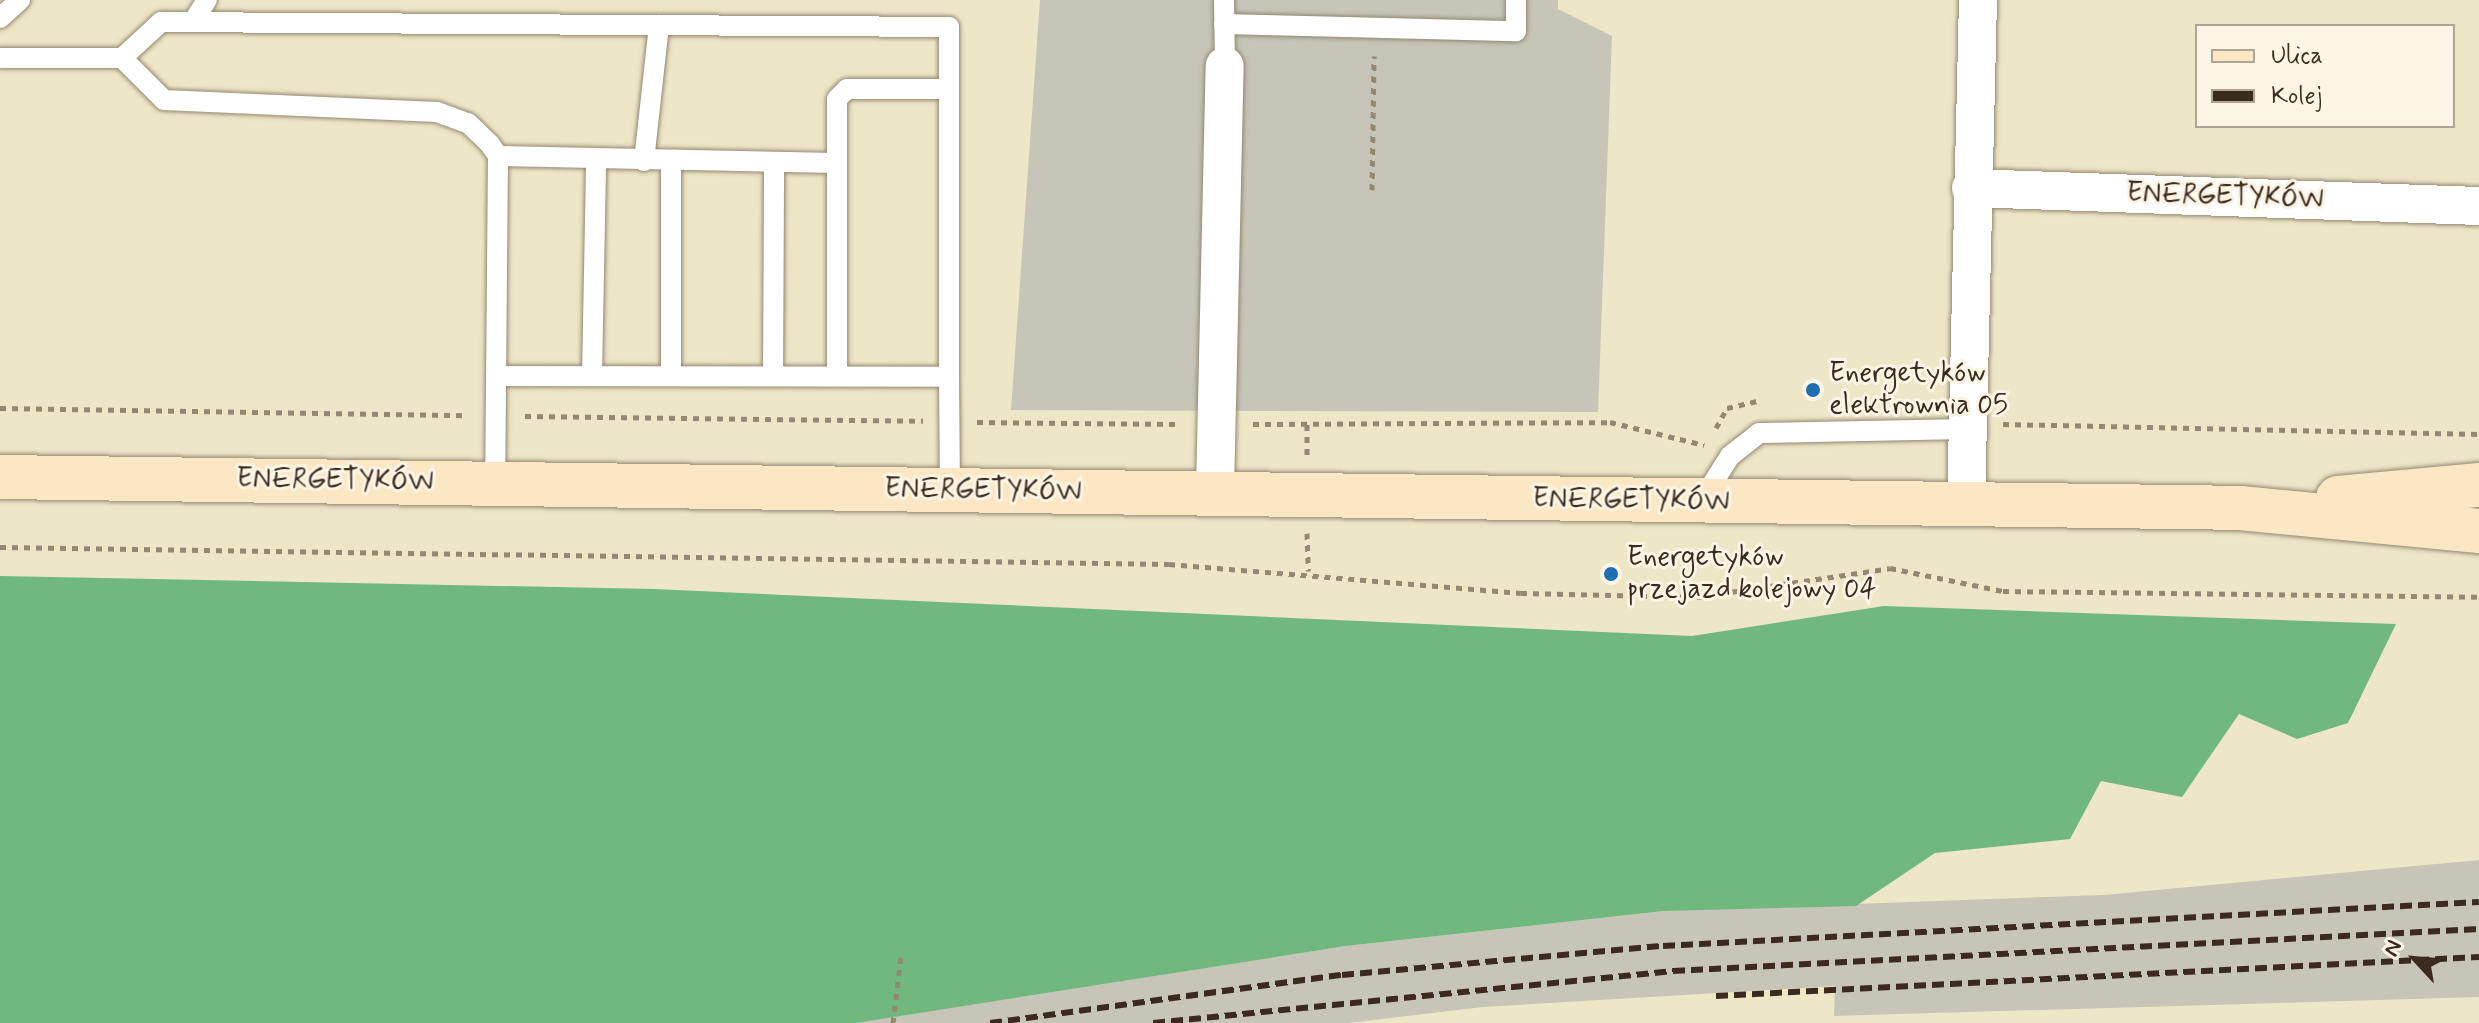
<!DOCTYPE html>
<meta charset="utf-8">
<style>
body{margin:0}
#map{position:relative;width:2479px;height:1023px;overflow:hidden;background:#ede6c7;font-family:Mynerve,sans-serif}
div>[style]{position:absolute}
.industrial>*{inset:0;background:#c6c5b8}
.forest>*{inset:0;background:#71b87e}
.path>*{height:5px;margin-top:-2.5px;transform-origin:0;background:repeating-linear-gradient(90deg,#948872 0 6px,transparent 0 12px)}
.roads{filter:drop-shadow(0 0 2px #948872) drop-shadow(0 0 2px #948872)}
.service>*{height:20px;margin:-10px;padding:0 10px;transform-origin:10px;border-radius:10px;background:#fff}
.minor>*{height:38px;margin:-19px;padding:0 19px;transform-origin:19px;border-radius:19px;background:#fff}
.secondary>*{height:44px;margin:-22px;padding:0 22px;transform-origin:22px;border-radius:22px;background:#fbe7c3}
.rail>*{height:6px;margin-top:-3px;transform-origin:0;background:repeating-linear-gradient(90deg,#3b2a1e 0 12px,transparent 0 18px)}
.dots>*{width:22px;height:22px;translate:-50% -50%;box-sizing:border-box;border:4px solid #fcf5e5;border-radius:50%}
span{translate:-50% -50%;white-space:nowrap;text-align:center;line-height:1.15;-webkit-text-stroke:6px #fcf5e5;paint-order:stroke}
.street-label{font-size:28px;color:#3b2a1e}
.poi-label{font-size:28px;color:#3b2a1e}
.left{translate:0 -50%;text-align:left}
.legend{position:absolute;left:2195px;top:24px;width:260px;height:104px;box-sizing:border-box;background:#fcf5e5;border:2px solid #afa495;margin:0;padding:10px 14px;list-style:none;font-size:24px;color:#3b2a1e}
.legend li{display:flex;align-items:center;gap:16px;height:40px}
.legend b{width:40px;border:2px solid #afa495}
.north{position:absolute;left:2375px;top:919px;width:80px;height:80px;-webkit-text-stroke:6px #fcf5e5;paint-order:stroke;rotate:296deg;font-size:22px;font-weight:700;line-height:32px;text-align:center;color:#3b2a1e}
.north::after{content:'';display:block;margin:auto;width:28px;height:36px;background:#3b2a1e;clip-path:polygon(50% 0,100% 100%,50% 72%,0 100%)}
</style>
<div id="map">
<div class="industrial">
<i style="clip-path:polygon(1040px 0,1558px 0,1558px 9px,1612px 36px,1598px 412px,1011px 410px)"></i>
<i style="clip-path:polygon(2479px 860px,2479px 997px,1834px 1016px,1835px 986px,1483px 1007px,1348px 1023px,854px 1023px,1346px 946px,1664px 911px,2104px 895px)"></i>
</div>
<div class="forest">
<i style="clip-path:polygon(0 576px,654px 589px,1692px 636px,1884px 606px,2396px 624px,2348px 723px,2297px 739px,2239px 714px,2182px 797px,2101px 781px,2070px 839px,1935px 853px,1856px 906px,1664px 911px,1346px 946px,856px 1023px,0 1023px)"></i>
</div>
<div class="path">
<i style="left:1372px;top:190px;width:134px;rotate:-89.1deg"></i>
<i style="left:0;top:408px;width:467px;rotate:0.9deg"></i>
<i style="left:525px;top:416px;width:398px;rotate:0.7deg"></i>
<i style="left:977px;top:422px;width:202px;rotate:0.6deg"></i>
<i style="left:1253px;top:424px;width:357px;rotate:-0.3deg"></i>
<i style="left:1610px;top:422px;width:97px;rotate:13.7deg"></i>
<i style="left:1307px;top:424px;width:31px;rotate:90deg"></i>
<i style="left:2003px;top:424px;width:476px;rotate:1.2deg"></i>
<i style="left:1716px;top:428px;width:23px;rotate:-61deg"></i>
<i style="left:1727px;top:408px;width:31px;rotate:-13deg"></i>
<i style="left:1307px;top:533px;width:38px;rotate:88deg"></i>
<i style="left:0;top:547px;width:1169px;rotate:0.83deg"></i>
<i style="left:1169px;top:564px;width:353px;rotate:4.7deg"></i>
<i style="left:1521px;top:593px;width:176px;rotate:1.3deg"></i>
<i style="left:1697px;top:597px;width:195px;rotate:-8.5deg"></i>
<i style="left:1890px;top:568px;width:115px;rotate:11.5deg"></i>
<i style="left:2003px;top:591px;width:476px;rotate:0.7deg"></i>
<i style="left:893px;top:1023px;width:66px;rotate:-83.1deg"></i>
</div>
<div class="roads">
<div class="service">
<i style="left:1224px;top:0;width:66px;rotate:89.1deg"></i>
<i style="left:0;top:18px;width:27px;rotate:-42deg"></i>
<i style="left:193px;top:22px;width:26px;rotate:-58deg"></i>
<i style="left:1224px;top:24px;width:292px;rotate:1.4deg"></i>
<i style="left:1516px;top:31px;width:31px;rotate:-90deg"></i>
<i style="left:0;top:58px;width:122px"></i>
<i style="left:122px;top:58px;width:53px;rotate:-42.7deg"></i>
<i style="left:161px;top:22px;width:788px;rotate:0.36deg"></i>
<i style="left:949px;top:27px;width:350px;rotate:90deg"></i>
<i style="left:122px;top:58px;width:59px;rotate:45deg"></i>
<i style="left:164px;top:100px;width:273px;rotate:2.5deg"></i>
<i style="left:437px;top:112px;width:33px;rotate:20deg"></i>
<i style="left:468px;top:123px;width:29px;rotate:44deg"></i>
<i style="left:489px;top:143px;width:16px;rotate:55deg"></i>
<i style="left:498px;top:156px;width:328px;rotate:90.5deg"></i>
<i style="left:498px;top:156px;width:339px;rotate:1.2deg"></i>
<i style="left:671px;top:160px;width:216px;rotate:90deg"></i>
<i style="left:644px;top:161px;width:137px;rotate:-83.7deg"></i>
<i style="left:496px;top:376px;width:453px;rotate:0.1deg"></i>
<i style="left:949px;top:377px;width:113px;rotate:89.5deg"></i>
<i style="left:592px;top:376px;width:216px;rotate:-88.9deg"></i>
<i style="left:773px;top:376px;width:214px;rotate:-89.7deg"></i>
<i style="left:837px;top:376px;width:277px;rotate:-90deg"></i>
<i style="left:837px;top:99px;width:14px;rotate:-45deg"></i>
<i style="left:847px;top:89px;width:102px"></i>
<i style="left:1702px;top:500px;width:52px;rotate:-57.5deg"></i>
<i style="left:1730px;top:456px;width:37px;rotate:-38deg"></i>
<i style="left:1759px;top:433px;width:210px;rotate:-1.1deg"></i>
</div>
<div class="minor">
<i style="left:1971px;top:188px;width:508px;rotate:2.03deg"></i>
<i style="left:1215px;top:491px;width:425px;rotate:-88.7deg"></i>
<i style="left:1966px;top:505px;width:505px;rotate:-88.64deg"></i>
</div>
<div class="secondary">
<i style="left:0;top:477px;width:2240px;rotate:0.79deg"></i>
<i style="left:2240px;top:508px;width:240px;rotate:5.5deg"></i>
<i style="left:2338px;top:498px;width:142px;rotate:-5.3deg"></i>
</div>
</div>
<div class="rail">
<i style="left:1716px;top:996px;width:764px;rotate:-2.93deg"></i>
<i style="left:990px;top:1023px;width:355px;rotate:-7.8deg"></i>
<i style="left:1342px;top:975px;width:322px;rotate:-5.2deg"></i>
<i style="left:1663px;top:946px;width:817px;rotate:-3.09deg"></i>
<i style="left:1153px;top:1023px;width:523px;rotate:-5.71deg"></i>
<i style="left:1673px;top:971px;width:807px;rotate:-2.98deg"></i>
</div>
<div class="dots">
<i style="left:1813px;top:390px;background:#1f6fb2"></i>
<i style="left:1611px;top:574px;background:#1f6fb2"></i>
</div>
<div class="street-label">
<span style="left:2225px;top:197px;rotate:2deg">ENERGETYKÓW</span>
<span style="left:335px;top:481px;rotate:1deg">ENERGETYKÓW</span>
<span style="left:983px;top:491px;rotate:1deg">ENERGETYKÓW</span>
<span style="left:1631px;top:501px;rotate:1deg">ENERGETYKÓW</span>
</div>
<div class="poi-label">
<span class="left" style="left:1829px;top:390px">Energetyków<br>elektrownia 05</span>
<span class="left" style="left:1627px;top:574px">Energetyków<br>przejazd kolejowy 04</span>
</div>
<ul class="legend">
<li><b style="height:10px;background:#fbe7c3"></b>Ulica</li>
<li><b style="height:10px;background:#3b2a1e"></b>Kolej</li>
</ul>
<div class="north">N</div>
</div>
